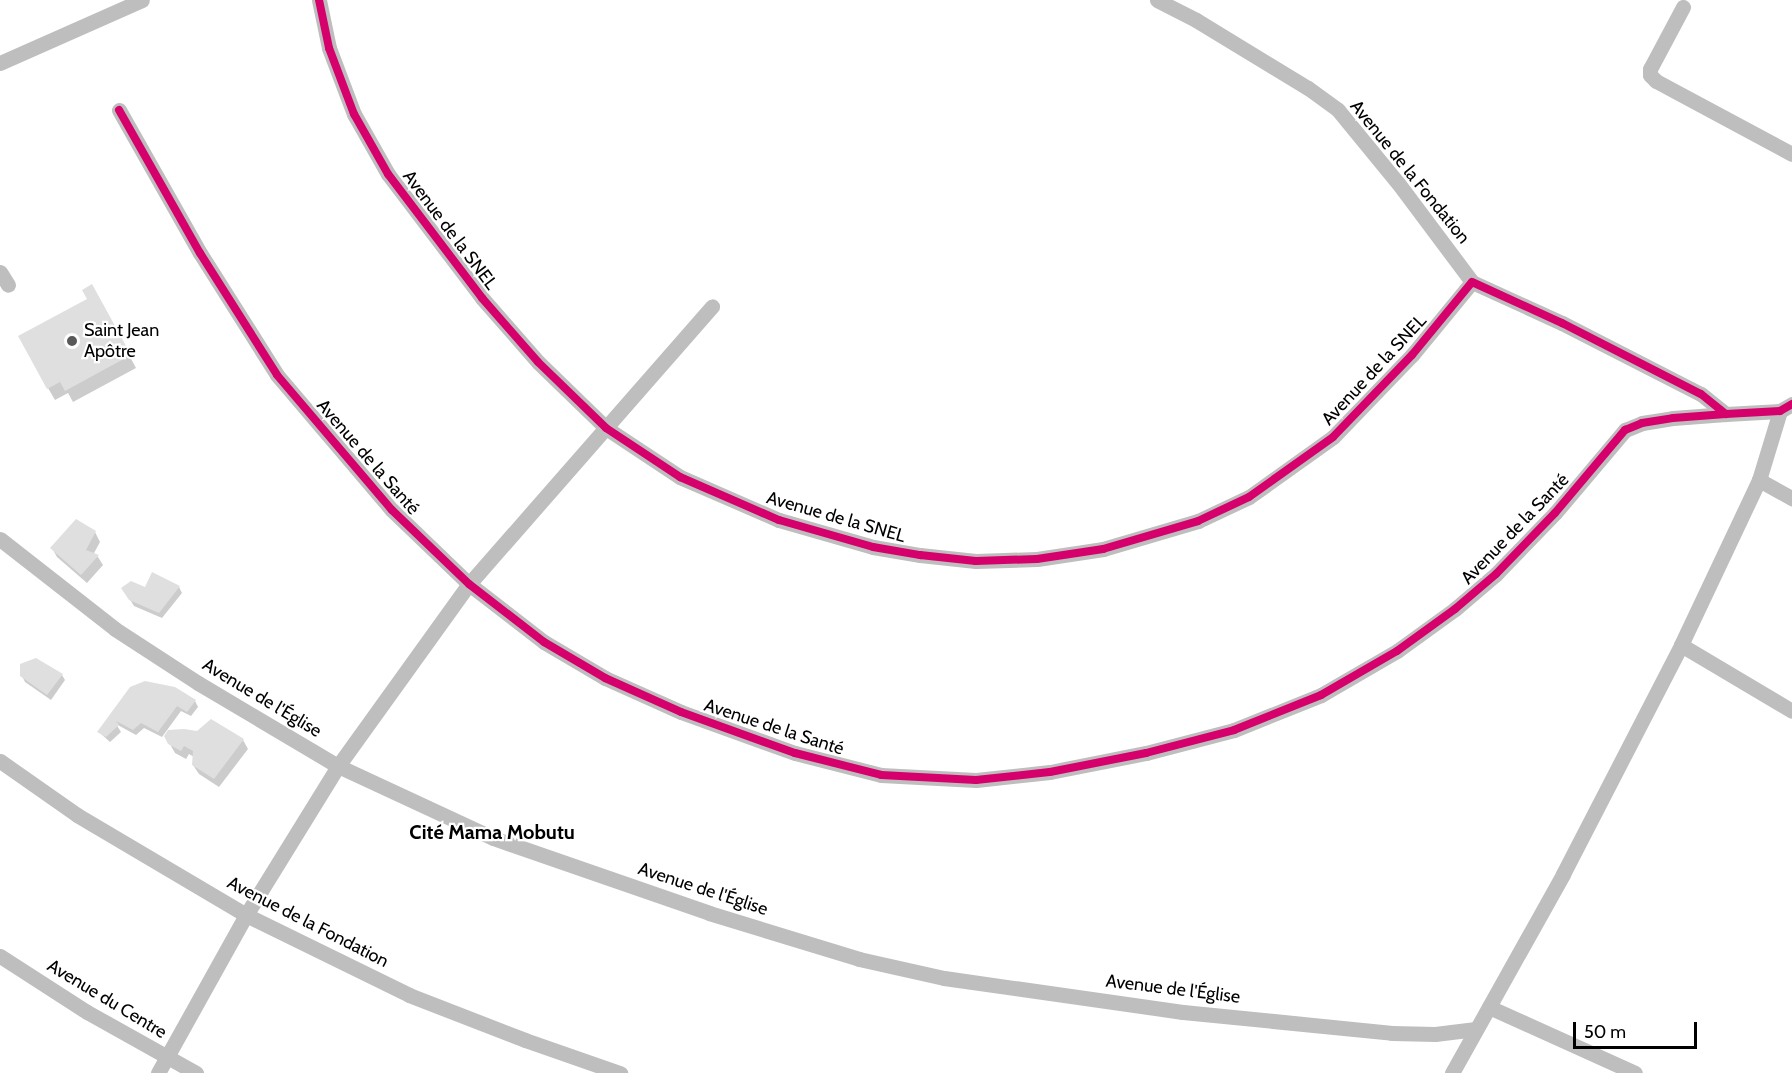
<!DOCTYPE html>
<meta charset="utf-8">
<style>
body{margin:0}
#map{position:relative;width:1792px;height:1073px;overflow:hidden;background:#fff;font-family:Cabin,sans-serif}
div>[style]{position:absolute}
.shadow>*{inset:0;background:#0003}
.building>*{inset:0;background:#dfdfdf}
.minor>*{height:15px;margin:-7.5px;padding:0 7.5px;transform-origin:7.5px;border-radius:7.5px;background:#bebebe}
.cycleway>*{height:8px;margin:-4px;padding:0 4px;transform-origin:4px;border-radius:4px;background:#d6006c}
.dots>*{width:16px;height:16px;translate:-50% -50%;box-sizing:border-box;border:3px solid #fff;border-radius:50%}
span{translate:-50% -50%;white-space:nowrap;text-align:center;line-height:1.15;-webkit-text-stroke:4.5px #fff;paint-order:stroke}
.street-label{font-size:18px;color:#000}
.poi-label{font-size:18px;color:#000}
.left{translate:0 -50%;text-align:left}
.neighbourhood-label{font-size:20px;color:#000;font-weight:700}
.scale{position:absolute;left:1573px;top:1022px;width:124px;height:27px;box-sizing:border-box;border:3px solid #000;border-top:0;padding-left:8px;font-size:18px;line-height:21px;white-space:nowrap;color:#000;-webkit-text-stroke:4px #fff;paint-order:stroke}
</style>
<div id="map">
<div class="shadow">
<i style="clip-path:polygon(92px 286px,136px 368px,73px 402px,68px 393px,55px 400px,48px 388px,89px 300px)"></i>
<i style="clip-path:polygon(95px 532px,100px 542px,93px 555px,98px 557px,103px 565px,87px 583px,57px 557px,52px 548px)"></i>
<i style="clip-path:polygon(179px 587px,182px 593px,162px 618px,134px 606px,123px 588px)"></i>
<i style="clip-path:polygon(62px 675px,65px 680px,51px 700px,25px 682px,22px 676px)"></i>
<i style="clip-path:polygon(131px 689px,195px 701px,198px 707px,191px 716px,181px 711px,162px 737px,144px 728px,136px 735px,116px 724px,121px 732px,110px 742px,99px 732px)"></i>
<i style="clip-path:polygon(166px 737px,243px 740px,248px 749px,219px 787px,199px 774px,193px 765px,194px 757px,189px 754px,186px 759px,175px 753px)"></i>
</div>
<div class="building">
<i style="clip-path:polygon(92px 284px,131px 355px,65px 391px,60px 382px,47px 389px,18px 336px,87px 299px,82px 290px)"></i>
<i style="clip-path:polygon(76px 519px,96px 531px,86px 550px,99px 555px,81px 575px,50px 548px)"></i>
<i style="clip-path:polygon(152px 572px,180px 586px,159px 613px,129px 600px,121px 588px,131px 581px,145px 587px)"></i>
<i style="clip-path:polygon(36px 658px,63px 674px,47px 695px,20px 676px,20px 664px)"></i>
<i style="clip-path:polygon(145px 681px,175px 687px,196px 700px,187px 712px,177px 706px,158px 732px,141px 723px,133px 730px,116px 721px,119px 725px,106px 737px,97px 732px,130px 687px)"></i>
<i style="clip-path:polygon(211px 719px,244px 739px,214px 779px,192px 765px,193px 751px,184px 746px,181px 751px,168px 744px,164px 736px,168px 730px,184px 729px,197px 731px)"></i>
</div>
<div class="minor">
<i style="left:319px;top:0;width:49px;rotate:78.2deg"></i>
<i style="left:329px;top:48px;width:71px;rotate:69.3deg"></i>
<i style="left:354px;top:114px;width:69px;rotate:60.5deg"></i>
<i style="left:388px;top:174px;width:156px;rotate:52.8deg"></i>
<i style="left:482px;top:298px;width:85px;rotate:48.8deg"></i>
<i style="left:538px;top:362px;width:95px;rotate:44.1deg"></i>
<i style="left:606px;top:428px;width:89px;rotate:33.5deg"></i>
<i style="left:680px;top:477px;width:108px;rotate:23.5deg"></i>
<i style="left:779px;top:520px;width:98px;rotate:16deg"></i>
<i style="left:873px;top:547px;width:48px;rotate:9.7deg"></i>
<i style="left:920px;top:555px;width:56px;rotate:6.1deg"></i>
<i style="left:976px;top:561px;width:61px;rotate:-1.9deg"></i>
<i style="left:1037px;top:559px;width:67px;rotate:-8.6deg"></i>
<i style="left:1103px;top:549px;width:99px;rotate:-16.4deg"></i>
<i style="left:1198px;top:521px;width:56px;rotate:-25.2deg"></i>
<i style="left:1249px;top:497px;width:103px;rotate:-35.5deg"></i>
<i style="left:1333px;top:437px;width:114px;rotate:-46.1deg"></i>
<i style="left:1412px;top:355px;width:94px;rotate:-50.6deg"></i>
<i style="left:1472px;top:282px;width:99px;rotate:24.5deg"></i>
<i style="left:1562px;top:323px;width:156px;rotate:27.1deg"></i>
<i style="left:1701px;top:394px;width:32px;rotate:39deg"></i>
<i style="left:1726px;top:414px;width:54px;rotate:-3.2deg"></i>
<i style="left:1780px;top:411px;width:14px;rotate:-30deg"></i>
<i style="left:1157px;top:0;width:44px;rotate:27.1deg"></i>
<i style="left:1196px;top:20px;width:131px;rotate:31.3deg"></i>
<i style="left:1308px;top:88px;width:37px;rotate:36deg"></i>
<i style="left:1338px;top:110px;width:94px;rotate:50.6deg"></i>
<i style="left:1398px;top:183px;width:124px;rotate:53.2deg"></i>
<i style="left:1683px;top:7px;width:70px;rotate:118deg"></i>
<i style="left:1650px;top:69px;width:6px;rotate:90deg"></i>
<i style="left:1650px;top:75px;width:8px;rotate:45deg"></i>
<i style="left:1656px;top:81px;width:154px;rotate:28.2deg"></i>
<i style="left:0;top:63px;width:155px;rotate:-23.9deg"></i>
<i style="left:119px;top:110px;width:164px;rotate:60.5deg"></i>
<i style="left:200px;top:253px;width:144px;rotate:57.7deg"></i>
<i style="left:277px;top:375px;width:177px;rotate:49.6deg"></i>
<i style="left:392px;top:510px;width:107px;rotate:43.9deg"></i>
<i style="left:469px;top:584px;width:95px;rotate:37.7deg"></i>
<i style="left:544px;top:642px;width:71px;rotate:30.5deg"></i>
<i style="left:605px;top:678px;width:83px;rotate:24.1deg"></i>
<i style="left:681px;top:712px;width:121px;rotate:19.8deg"></i>
<i style="left:795px;top:753px;width:89px;rotate:14.3deg"></i>
<i style="left:881px;top:775px;width:95px;rotate:3deg"></i>
<i style="left:976px;top:780px;width:74px;rotate:-6.2deg"></i>
<i style="left:1050px;top:772px;width:98px;rotate:-11.2deg"></i>
<i style="left:1146px;top:753px;width:91px;rotate:-14.6deg"></i>
<i style="left:1234px;top:730px;width:94px;rotate:-21.9deg"></i>
<i style="left:1321px;top:695px;width:88px;rotate:-30.1deg"></i>
<i style="left:1397px;top:651px;width:72px;rotate:-35.9deg"></i>
<i style="left:1455px;top:609px;width:54px;rotate:-40.5deg"></i>
<i style="left:1496px;top:574px;width:85px;rotate:-46deg"></i>
<i style="left:1555px;top:513px;width:109px;rotate:-49.9deg"></i>
<i style="left:1625px;top:430px;width:18px;rotate:-22deg"></i>
<i style="left:1642px;top:423px;width:31px;rotate:-9deg"></i>
<i style="left:1673px;top:418px;width:53px;rotate:-4.3deg"></i>
<i style="left:0;top:272px;width:15px;rotate:58deg"></i>
<i style="left:1759px;top:480px;width:38px;rotate:29deg"></i>
<i style="left:0;top:539px;width:146px;rotate:38deg"></i>
<i style="left:115px;top:629px;width:99px;rotate:33deg"></i>
<i style="left:198px;top:683px;width:163px;rotate:30.7deg"></i>
<i style="left:338px;top:766px;width:171px;rotate:24.9deg"></i>
<i style="left:493px;top:838px;width:229px;rotate:19.1deg"></i>
<i style="left:709px;top:913px;width:157px;rotate:17deg"></i>
<i style="left:859px;top:959px;width:87px;rotate:12.6deg"></i>
<i style="left:944px;top:978px;width:241px;rotate:8.1deg"></i>
<i style="left:1183px;top:1012px;width:210px;rotate:5.7deg"></i>
<i style="left:1392px;top:1033px;width:43px;rotate:1.3deg"></i>
<i style="left:1435px;top:1034px;width:41px;rotate:-7deg"></i>
<i style="left:1681px;top:645px;width:129px;rotate:30.7deg"></i>
<i style="left:0;top:761px;width:94px;rotate:35deg"></i>
<i style="left:77px;top:815px;width:196px;rotate:30.6deg"></i>
<i style="left:246px;top:915px;width:182px;rotate:26.1deg"></i>
<i style="left:409px;top:995px;width:124px;rotate:21.2deg"></i>
<i style="left:525px;top:1040px;width:101px;rotate:19.2deg"></i>
<i style="left:0;top:956px;width:103px;rotate:32.8deg"></i>
<i style="left:87px;top:1012px;width:125px;rotate:29.2deg"></i>
<i style="left:1489px;top:1007px;width:160px;rotate:24.3deg"></i>
<i style="left:158px;top:1073px;width:181px;rotate:-60.9deg"></i>
<i style="left:246px;top:915px;width:175px;rotate:-58.3deg"></i>
<i style="left:338px;top:766px;width:224px;rotate:-54.3deg"></i>
<i style="left:469px;top:584px;width:369px;rotate:-48.8deg"></i>
<i style="left:1452px;top:1073px;width:228px;rotate:-60.8deg"></i>
<i style="left:1563px;top:874px;width:258px;rotate:-62.7deg"></i>
<i style="left:1681px;top:645px;width:183px;rotate:-64.7deg"></i>
<i style="left:1759px;top:480px;width:72px;rotate:-73.1deg"></i>
</div>
<div class="cycleway">
<i style="left:319px;top:0;width:49px;rotate:78.2deg"></i>
<i style="left:329px;top:48px;width:71px;rotate:69.3deg"></i>
<i style="left:354px;top:114px;width:69px;rotate:60.5deg"></i>
<i style="left:388px;top:174px;width:156px;rotate:52.8deg"></i>
<i style="left:482px;top:298px;width:85px;rotate:48.8deg"></i>
<i style="left:538px;top:362px;width:95px;rotate:44.1deg"></i>
<i style="left:606px;top:428px;width:89px;rotate:33.5deg"></i>
<i style="left:680px;top:477px;width:108px;rotate:23.5deg"></i>
<i style="left:779px;top:520px;width:98px;rotate:16deg"></i>
<i style="left:873px;top:547px;width:48px;rotate:9.7deg"></i>
<i style="left:920px;top:555px;width:56px;rotate:6.1deg"></i>
<i style="left:976px;top:561px;width:61px;rotate:-1.9deg"></i>
<i style="left:1037px;top:559px;width:67px;rotate:-8.6deg"></i>
<i style="left:1103px;top:549px;width:99px;rotate:-16.4deg"></i>
<i style="left:1198px;top:521px;width:56px;rotate:-25.2deg"></i>
<i style="left:1249px;top:497px;width:103px;rotate:-35.5deg"></i>
<i style="left:1333px;top:437px;width:114px;rotate:-46.1deg"></i>
<i style="left:1412px;top:355px;width:94px;rotate:-50.6deg"></i>
<i style="left:1472px;top:282px;width:99px;rotate:24.5deg"></i>
<i style="left:1562px;top:323px;width:156px;rotate:27.1deg"></i>
<i style="left:1701px;top:394px;width:32px;rotate:39deg"></i>
<i style="left:1726px;top:414px;width:54px;rotate:-3.2deg"></i>
<i style="left:1780px;top:411px;width:14px;rotate:-30deg"></i>
<i style="left:119px;top:110px;width:164px;rotate:60.5deg"></i>
<i style="left:200px;top:253px;width:144px;rotate:57.7deg"></i>
<i style="left:277px;top:375px;width:177px;rotate:49.6deg"></i>
<i style="left:392px;top:510px;width:107px;rotate:43.9deg"></i>
<i style="left:469px;top:584px;width:95px;rotate:37.7deg"></i>
<i style="left:544px;top:642px;width:71px;rotate:30.5deg"></i>
<i style="left:605px;top:678px;width:83px;rotate:24.1deg"></i>
<i style="left:681px;top:712px;width:121px;rotate:19.8deg"></i>
<i style="left:795px;top:753px;width:89px;rotate:14.3deg"></i>
<i style="left:881px;top:775px;width:95px;rotate:3deg"></i>
<i style="left:976px;top:780px;width:74px;rotate:-6.2deg"></i>
<i style="left:1050px;top:772px;width:98px;rotate:-11.2deg"></i>
<i style="left:1146px;top:753px;width:91px;rotate:-14.6deg"></i>
<i style="left:1234px;top:730px;width:94px;rotate:-21.9deg"></i>
<i style="left:1321px;top:695px;width:88px;rotate:-30.1deg"></i>
<i style="left:1397px;top:651px;width:72px;rotate:-35.9deg"></i>
<i style="left:1455px;top:609px;width:54px;rotate:-40.5deg"></i>
<i style="left:1496px;top:574px;width:85px;rotate:-46deg"></i>
<i style="left:1555px;top:513px;width:109px;rotate:-49.9deg"></i>
<i style="left:1625px;top:430px;width:18px;rotate:-22deg"></i>
<i style="left:1642px;top:423px;width:31px;rotate:-9deg"></i>
<i style="left:1673px;top:418px;width:53px;rotate:-4.3deg"></i>
</div>
<div class="dots">
<i style="left:72px;top:341px;background:#595959"></i>
</div>
<div class="street-label">
<span style="left:1410px;top:172px;rotate:51deg">Avenue de la Fondation</span>
<span style="left:450px;top:230px;rotate:53deg">Avenue de la SNEL</span>
<span style="left:1374px;top:370px;rotate:-47deg">Avenue de la SNEL</span>
<span style="left:368px;top:457px;rotate:49deg">Avenue de la Santé</span>
<span style="left:836px;top:517px;rotate:16deg">Avenue de la SNEL</span>
<span style="left:1515px;top:529px;rotate:-46deg">Avenue de la Santé</span>
<span style="left:262px;top:698px;rotate:31deg">Avenue de l'Église</span>
<span style="left:774px;top:727px;rotate:18deg">Avenue de la Santé</span>
<span style="left:703px;top:889px;rotate:18deg">Avenue de l'Église</span>
<span style="left:308px;top:922px;rotate:27deg">Avenue de la Fondation</span>
<span style="left:1173px;top:989px;rotate:7deg">Avenue de l'Église</span>
<span style="left:107px;top:999px;rotate:31deg">Avenue du Centre</span>
</div>
<div class="poi-label">
<span class="left" style="left:84px;top:341px">Saint Jean<br>Apôtre</span>
</div>
<div class="neighbourhood-label">
<span style="left:492px;top:832px">Cité Mama Mobutu</span>
</div>
<div class="scale">50 m</div>
</div>
